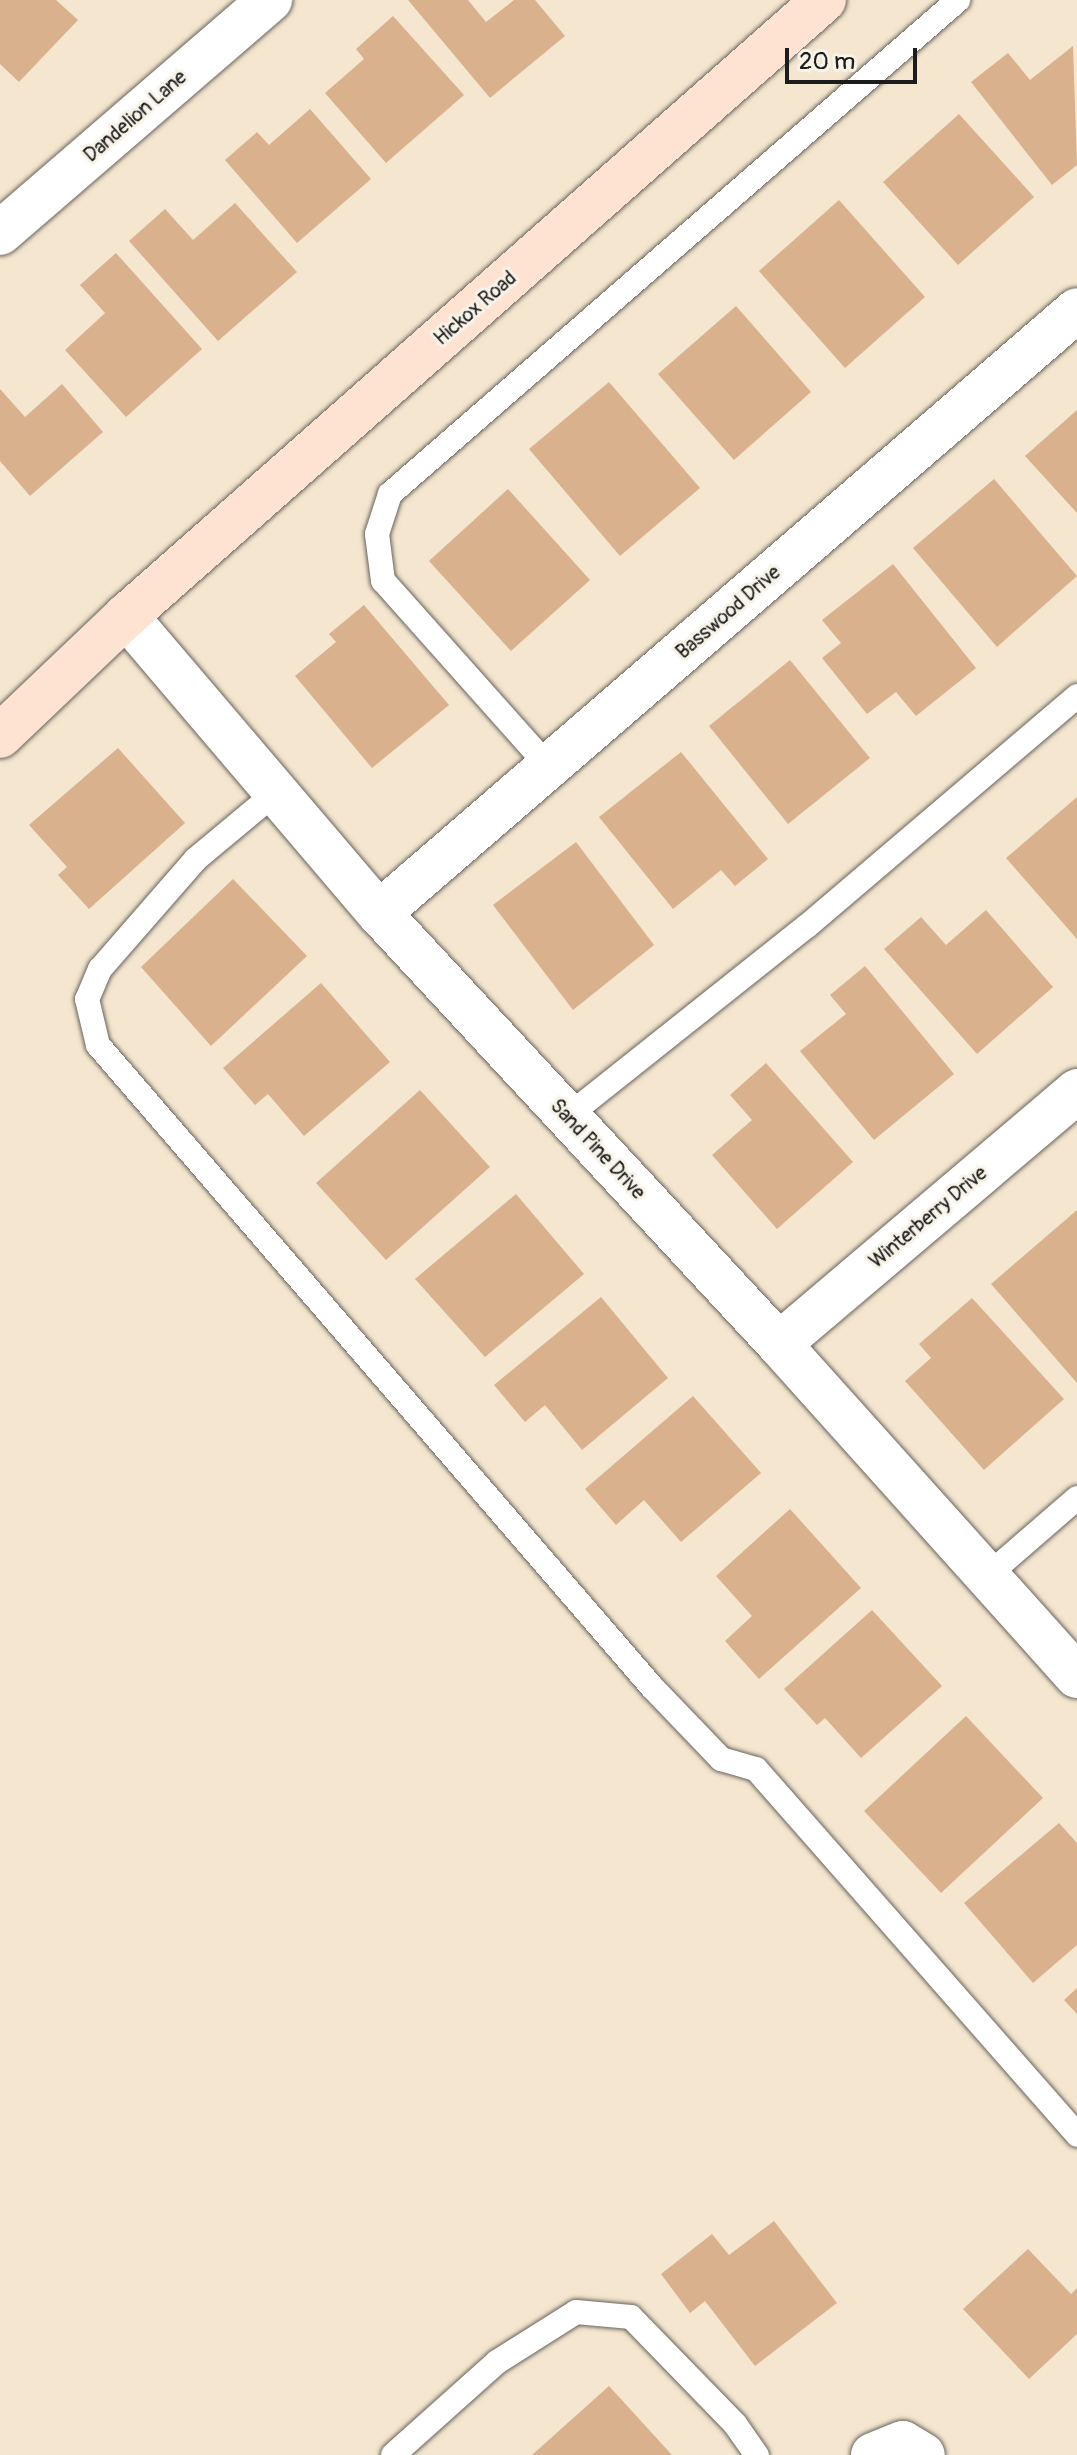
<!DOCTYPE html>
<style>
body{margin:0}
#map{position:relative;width:1077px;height:2455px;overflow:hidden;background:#f4e6cf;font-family:Pangolin,sans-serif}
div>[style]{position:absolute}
.building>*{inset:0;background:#dab18d}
.roads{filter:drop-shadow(0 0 2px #68635b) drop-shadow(0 0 2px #68635b)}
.lane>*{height:24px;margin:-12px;padding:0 12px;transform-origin:12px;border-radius:12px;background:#fff}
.street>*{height:44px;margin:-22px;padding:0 22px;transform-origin:22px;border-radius:22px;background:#fff}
.secondary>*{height:44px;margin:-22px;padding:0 22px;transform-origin:22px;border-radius:22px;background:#fee3d2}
span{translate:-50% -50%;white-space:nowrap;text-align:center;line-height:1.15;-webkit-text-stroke:6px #f7f3e8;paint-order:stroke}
.street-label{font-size:20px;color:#1c1c1c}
.scale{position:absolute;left:785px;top:48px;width:132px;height:36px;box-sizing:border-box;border:4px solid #1c1c1c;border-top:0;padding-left:10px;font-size:24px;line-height:28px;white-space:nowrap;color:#1c1c1c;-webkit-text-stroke:6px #f7f3e8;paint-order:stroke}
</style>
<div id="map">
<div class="building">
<i style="clip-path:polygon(0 0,56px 0,78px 20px,19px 82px,0 64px)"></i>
<i style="clip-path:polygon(408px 0,468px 0,486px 22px,514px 0,535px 0,565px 36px,490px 98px)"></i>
<i style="clip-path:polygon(393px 16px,464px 95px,386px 163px,325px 93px,364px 59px,356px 49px)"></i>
<i style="clip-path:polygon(1073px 46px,1077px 165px,1052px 185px,971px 82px,1008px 53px,1030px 80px)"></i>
<i style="clip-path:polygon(310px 109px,371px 179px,297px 243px,225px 160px,257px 132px,269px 145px)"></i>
<i style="clip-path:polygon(959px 114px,1034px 197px,958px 265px,883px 182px)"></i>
<i style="clip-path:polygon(839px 200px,925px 297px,845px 368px,759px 271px)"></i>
<i style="clip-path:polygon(235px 203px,297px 272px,218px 341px,129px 241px,165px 209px,193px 240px)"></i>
<i style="clip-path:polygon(116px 253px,202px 349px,126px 417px,65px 350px,105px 313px,80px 285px)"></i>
<i style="clip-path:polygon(736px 306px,811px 392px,734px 460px,658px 374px)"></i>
<i style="clip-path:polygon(609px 382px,700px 488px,620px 556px,529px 449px)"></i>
<i style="clip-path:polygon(62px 384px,103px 432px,30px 496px,0 461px,0 389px,25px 417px)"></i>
<i style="clip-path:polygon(1077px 410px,1077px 513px,1025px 456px)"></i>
<i style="clip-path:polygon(994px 479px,1077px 576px,997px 647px,913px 548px)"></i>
<i style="clip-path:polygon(508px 489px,590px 580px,511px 651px,429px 561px)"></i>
<i style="clip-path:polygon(893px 564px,976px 668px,916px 716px,896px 692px,867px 714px,822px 658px,841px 643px,822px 620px)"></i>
<i style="clip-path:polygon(364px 605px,449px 705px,372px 768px,295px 676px,336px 642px,329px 634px)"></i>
<i style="clip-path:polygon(790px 660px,870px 758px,788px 824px,709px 726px)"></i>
<i style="clip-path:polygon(118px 748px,185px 823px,89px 909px,58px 875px,67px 867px,29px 825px)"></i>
<i style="clip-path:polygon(681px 752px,768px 859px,735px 886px,721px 870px,673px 909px,599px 817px)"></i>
<i style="clip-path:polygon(1077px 797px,1077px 939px,1006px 858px)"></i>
<i style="clip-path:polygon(576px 842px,654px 945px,573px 1010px,493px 905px)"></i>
<i style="clip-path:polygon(233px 879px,307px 956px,211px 1046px,141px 967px)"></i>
<i style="clip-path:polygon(986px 910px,1053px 987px,977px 1054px,884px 949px,921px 917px,946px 945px)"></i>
<i style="clip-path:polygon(865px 966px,954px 1074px,874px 1140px,800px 1051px,846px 1014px,830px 995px)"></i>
<i style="clip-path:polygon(321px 983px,390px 1062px,304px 1136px,268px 1094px,255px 1105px,223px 1068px)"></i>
<i style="clip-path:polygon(766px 1063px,853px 1162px,777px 1229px,712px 1155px,752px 1120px,730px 1095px)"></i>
<i style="clip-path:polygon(420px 1090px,490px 1167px,386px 1260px,316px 1183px)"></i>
<i style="clip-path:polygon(516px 1194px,584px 1274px,485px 1357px,415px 1279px)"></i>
<i style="clip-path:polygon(1077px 1210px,1077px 1383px,991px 1284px)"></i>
<i style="clip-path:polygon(601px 1297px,668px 1378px,582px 1450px,545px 1405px,525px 1422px,494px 1385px)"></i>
<i style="clip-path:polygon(972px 1298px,1064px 1399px,984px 1470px,905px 1381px,931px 1358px,919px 1344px)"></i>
<i style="clip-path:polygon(693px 1396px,761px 1473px,681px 1542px,644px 1500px,616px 1525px,585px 1489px)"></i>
<i style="clip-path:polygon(790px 1509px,861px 1588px,759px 1679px,725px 1641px,752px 1616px,716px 1576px)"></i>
<i style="clip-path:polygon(872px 1610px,942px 1686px,861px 1758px,825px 1718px,817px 1725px,784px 1689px)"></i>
<i style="clip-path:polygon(966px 1716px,1043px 1798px,941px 1893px,864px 1811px)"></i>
<i style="clip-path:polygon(1059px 1823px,1077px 1843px,1077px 1945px,1033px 1983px,964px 1903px)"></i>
<i style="clip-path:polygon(1077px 1988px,1077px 2014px,1064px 2000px)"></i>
<i style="clip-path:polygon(774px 2221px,837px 2303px,755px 2366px,705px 2301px,690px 2313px,661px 2274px,712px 2234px,729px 2255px)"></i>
<i style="clip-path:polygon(1028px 2249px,1071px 2294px,1077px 2288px,1077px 2334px,1029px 2379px,963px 2309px)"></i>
<i style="clip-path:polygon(609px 2386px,672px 2455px,532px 2455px)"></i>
</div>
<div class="roads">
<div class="lane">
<i style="left:549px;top:767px;width:249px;rotate:-131.7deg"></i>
<i style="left:383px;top:581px;width:47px;rotate:-97.3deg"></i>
<i style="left:377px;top:534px;width:42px;rotate:-72deg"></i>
<i style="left:390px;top:494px;width:753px;rotate:-41.01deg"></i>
<i style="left:274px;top:794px;width:102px;rotate:140.2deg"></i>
<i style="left:196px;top:859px;width:146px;rotate:131.1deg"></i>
<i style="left:100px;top:969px;width:33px;rotate:113deg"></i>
<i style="left:87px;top:999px;width:47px;rotate:76.6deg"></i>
<i style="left:98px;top:1045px;width:848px;rotate:49.21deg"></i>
<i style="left:652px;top:1687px;width:100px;rotate:46.2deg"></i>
<i style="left:721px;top:1759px;width:36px;rotate:16deg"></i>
<i style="left:756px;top:1769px;width:487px;rotate:48.7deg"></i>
<i style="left:568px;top:1116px;width:305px;rotate:-38.5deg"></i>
<i style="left:807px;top:926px;width:355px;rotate:-40.4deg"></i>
<i style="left:987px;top:1576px;width:119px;rotate:-40.9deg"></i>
<i style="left:393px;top:2455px;width:140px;rotate:-41.8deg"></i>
<i style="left:497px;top:2362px;width:93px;rotate:-32.3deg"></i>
<i style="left:576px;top:2312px;width:55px;rotate:5.2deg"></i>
<i style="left:631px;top:2317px;width:149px;rotate:45.8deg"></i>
<i style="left:735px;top:2424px;width:38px;rotate:55deg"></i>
</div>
<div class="street">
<i style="left:0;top:233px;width:357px;rotate:-40.8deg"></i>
<i style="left:126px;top:616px;width:390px;rotate:49.6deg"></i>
<i style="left:379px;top:913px;width:588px;rotate:47.14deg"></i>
<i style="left:779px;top:1344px;width:446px;rotate:48.1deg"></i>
<i style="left:379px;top:913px;width:922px;rotate:-40.82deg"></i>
<i style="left:779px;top:1344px;width:391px;rotate:-40.3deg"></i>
<i style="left:873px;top:2455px;width:32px;rotate:-22deg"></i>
<i style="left:903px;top:2443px;width:23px;rotate:31deg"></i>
</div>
<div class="secondary">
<i style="left:0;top:736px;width:174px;rotate:-43.6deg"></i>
<i style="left:126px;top:616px;width:931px;rotate:-41.43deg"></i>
</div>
</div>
<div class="street-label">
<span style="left:135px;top:116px;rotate:-41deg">Dandelion Lane</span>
<span style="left:475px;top:308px;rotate:-41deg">Hickox Road</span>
<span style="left:728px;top:612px;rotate:-41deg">Basswood Drive</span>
<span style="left:598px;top:1149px;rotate:47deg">Sand Pine Drive</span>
<span style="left:928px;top:1217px;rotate:-40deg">Winterberry Drive</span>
</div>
<div class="scale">20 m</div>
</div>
